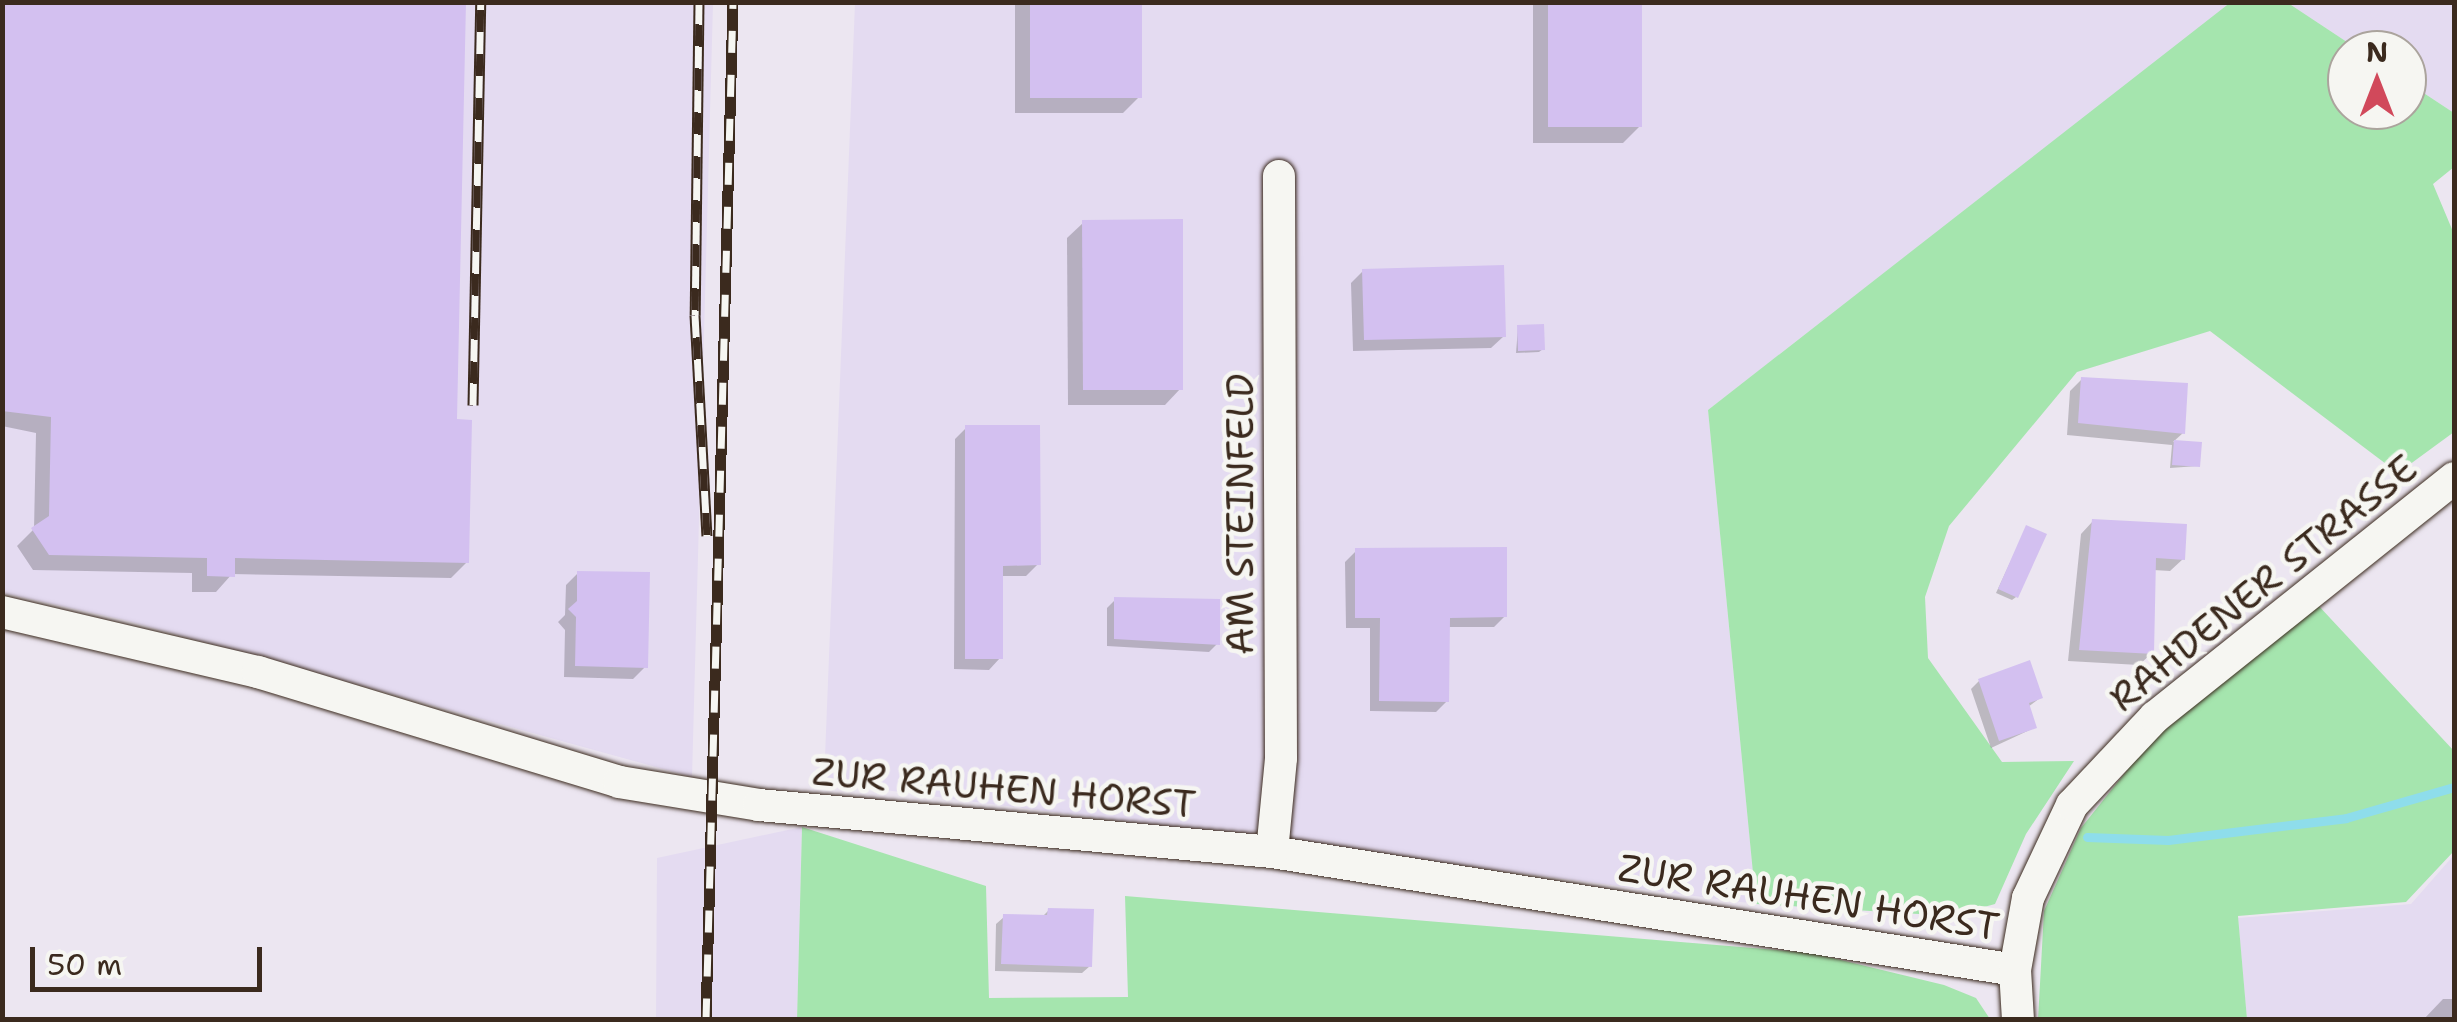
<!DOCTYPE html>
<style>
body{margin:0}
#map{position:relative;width:2457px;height:1022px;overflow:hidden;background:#ece6f1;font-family:"Shantell Sans",sans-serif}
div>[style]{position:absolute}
.built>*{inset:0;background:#e4dbf1}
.green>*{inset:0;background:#a5e5ae}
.shadow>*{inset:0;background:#0003}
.stream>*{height:9px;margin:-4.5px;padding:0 4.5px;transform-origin:4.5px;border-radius:4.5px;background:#8eddeb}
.building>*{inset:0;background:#d3c0f0}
.roads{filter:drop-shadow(0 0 2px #3b2a1e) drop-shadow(0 0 2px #3b2a1e)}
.minor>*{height:32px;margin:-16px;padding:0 16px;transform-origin:16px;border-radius:16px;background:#f6f6f2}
.rail>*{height:11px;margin-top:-5.5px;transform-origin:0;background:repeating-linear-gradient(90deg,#f6f6f2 0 22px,#3b2a1e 0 44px);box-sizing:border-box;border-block:2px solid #3b2a1e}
span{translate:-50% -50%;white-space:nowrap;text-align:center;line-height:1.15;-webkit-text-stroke:9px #f6f6f2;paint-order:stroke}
.street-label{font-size:38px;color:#3b2a1e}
.frame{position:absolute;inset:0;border:5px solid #3b2a1e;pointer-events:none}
.north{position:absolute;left:2327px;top:30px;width:100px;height:100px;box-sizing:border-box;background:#f6f6f2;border:2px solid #aba49d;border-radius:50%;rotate:0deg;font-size:28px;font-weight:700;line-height:40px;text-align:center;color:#3b2a1e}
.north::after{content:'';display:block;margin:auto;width:35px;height:45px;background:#d1495b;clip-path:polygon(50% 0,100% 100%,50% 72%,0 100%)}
.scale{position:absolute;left:30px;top:947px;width:232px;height:45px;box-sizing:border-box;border:5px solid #3b2a1e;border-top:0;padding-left:12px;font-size:30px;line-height:35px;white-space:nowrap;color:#3b2a1e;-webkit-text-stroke:8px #f6f6f2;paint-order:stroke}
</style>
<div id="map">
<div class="built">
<i style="clip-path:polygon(3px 3px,713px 3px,692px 777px,124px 620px,3px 593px)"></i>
<i style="clip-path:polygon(855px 3px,2231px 3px,1708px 410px,1756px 904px,824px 782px)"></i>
<i style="clip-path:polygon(2288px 3px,2454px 3px,2454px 113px,2407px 82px,2407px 50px,2359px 50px)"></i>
<i style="clip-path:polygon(802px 827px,797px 1019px,656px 1020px,657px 858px)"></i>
<i style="clip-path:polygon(2454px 855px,2454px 1019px,2247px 1019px,2238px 918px,2411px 904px)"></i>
</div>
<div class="green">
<i style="clip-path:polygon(2231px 2px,2288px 3px,2359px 50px,2347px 50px,2347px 110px,2407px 110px,2407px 82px,2454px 113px,2454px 167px,2433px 184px,2454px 234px,2454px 432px,2398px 473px,2210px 331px,2077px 372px,1949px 526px,1925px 597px,1928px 658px,2002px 762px,2074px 761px,2026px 834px,1995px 904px,1951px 916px,1756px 904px,1708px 410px)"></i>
<i style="clip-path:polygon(2317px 604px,2454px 751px,2454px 851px,2406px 902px,2238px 916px,2247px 1019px,2038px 1020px,2044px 911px,2081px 828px,2148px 744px)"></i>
<i style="clip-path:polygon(802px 827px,986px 886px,989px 998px,1128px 997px,1125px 896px,1812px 953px,1944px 985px,1976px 998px,1990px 1019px,797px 1020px)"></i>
</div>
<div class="shadow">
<i style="clip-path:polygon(2px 2px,455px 422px,467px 562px,451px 578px,232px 574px,216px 592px,192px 592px,192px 573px,33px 570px,17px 546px,34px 529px,36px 433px,2px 426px)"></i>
<i style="clip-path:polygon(1015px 2px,1139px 2px,1139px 97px,1123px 113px,1015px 113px)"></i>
<i style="clip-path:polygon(1533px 2px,1639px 2px,1640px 126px,1623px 143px,1533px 143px)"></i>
<i style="clip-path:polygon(1084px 222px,1181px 388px,1165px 405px,1068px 405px,1067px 238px)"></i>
<i style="clip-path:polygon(1363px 271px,1504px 336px,1491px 348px,1353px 351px,1351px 283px)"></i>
<i style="clip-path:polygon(1518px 328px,1543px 349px,1539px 352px,1516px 353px)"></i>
<i style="clip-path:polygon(2082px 379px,2183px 433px,2173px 442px,2199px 444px,2198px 466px,2170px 468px,2172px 445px,2067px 435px,2070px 391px)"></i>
<i style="clip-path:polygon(966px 428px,1038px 564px,1026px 576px,1001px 576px,1000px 658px,989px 670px,954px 669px,955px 439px)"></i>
<i style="clip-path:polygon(2093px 521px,2183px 559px,2170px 571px,2153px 570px,2152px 653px,2139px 665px,2068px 661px,2081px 534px)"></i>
<i style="clip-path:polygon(2026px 528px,2016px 597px,2012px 600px,1996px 593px)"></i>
<i style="clip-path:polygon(1356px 551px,1505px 616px,1494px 627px,1447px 627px,1447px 701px,1436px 712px,1370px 711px,1370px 628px,1346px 628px,1345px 562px)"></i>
<i style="clip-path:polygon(578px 573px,645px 667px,633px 679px,564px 677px,565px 630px,558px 622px,565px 615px,566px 585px)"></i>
<i style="clip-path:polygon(1115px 600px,1217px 644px,1209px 652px,1107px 646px,1107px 608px)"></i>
<i style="clip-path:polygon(1979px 681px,2040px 698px,2028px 707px,2034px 728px,1991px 748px,1971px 689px)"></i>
<i style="clip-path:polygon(1049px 910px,1090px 966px,1082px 973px,995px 971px,996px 924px,1004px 917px,1041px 918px)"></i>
<i style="clip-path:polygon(2443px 999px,2454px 999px,2454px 1020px,2423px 1020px)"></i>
</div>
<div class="stream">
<i style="left:2087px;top:837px;width:81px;rotate:2.1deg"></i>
<i style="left:2168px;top:840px;width:179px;rotate:-7deg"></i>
<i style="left:2346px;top:818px;width:112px;rotate:-16deg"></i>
</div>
<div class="building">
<i style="clip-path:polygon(2px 2px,466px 2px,457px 419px,472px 420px,469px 563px,235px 558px,235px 577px,207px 576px,207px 558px,49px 555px,31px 528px,49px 516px,51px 417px,2px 411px)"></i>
<i style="clip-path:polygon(1030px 2px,1142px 2px,1142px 98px,1030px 98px)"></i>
<i style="clip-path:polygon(1548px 2px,1642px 2px,1642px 127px,1548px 127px)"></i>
<i style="clip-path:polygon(1183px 219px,1183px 390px,1083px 390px,1082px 220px)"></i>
<i style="clip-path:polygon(1504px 265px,1506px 337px,1364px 340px,1362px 269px)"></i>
<i style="clip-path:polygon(1544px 324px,1545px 350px,1518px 351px,1517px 325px)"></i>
<i style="clip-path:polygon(2081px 377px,2188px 383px,2185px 434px,2078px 423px)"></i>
<i style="clip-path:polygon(965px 425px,1040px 425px,1041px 565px,1003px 566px,1003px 659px,965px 659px)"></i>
<i style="clip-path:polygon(2174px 440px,2202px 442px,2200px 467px,2172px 465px)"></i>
<i style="clip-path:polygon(2092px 519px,2187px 524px,2185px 560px,2156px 558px,2154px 654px,2079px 650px)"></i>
<i style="clip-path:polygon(2026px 525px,2047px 534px,2018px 598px,1998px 589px)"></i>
<i style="clip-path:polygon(1507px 547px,1507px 617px,1450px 618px,1449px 702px,1379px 701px,1380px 618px,1355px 618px,1355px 548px)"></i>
<i style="clip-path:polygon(577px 571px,650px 572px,648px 668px,575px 666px,576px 617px,568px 609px,577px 601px)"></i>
<i style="clip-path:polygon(1114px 597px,1220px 599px,1220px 645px,1114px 639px)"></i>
<i style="clip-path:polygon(2030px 660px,2043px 698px,2029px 703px,2037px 728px,1999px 741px,1978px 679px)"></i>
<i style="clip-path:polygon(1048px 908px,1094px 909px,1092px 967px,1001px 964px,1003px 914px,1047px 915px)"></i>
</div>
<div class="roads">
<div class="minor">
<i style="left:2px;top:612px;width:263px;rotate:13.2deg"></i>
<i style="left:258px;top:672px;width:377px;rotate:16.9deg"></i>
<i style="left:619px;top:782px;width:142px;rotate:9.3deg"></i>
<i style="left:759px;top:805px;width:515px;rotate:5.23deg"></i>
<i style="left:1272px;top:852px;width:752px;rotate:9.02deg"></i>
<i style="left:1272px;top:852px;width:94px;rotate:-84.5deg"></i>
<i style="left:1281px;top:758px;width:582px;rotate:-90.2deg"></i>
<i style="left:2018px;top:1020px;width:50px;rotate:-93.4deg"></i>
<i style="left:2015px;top:970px;width:73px;rotate:-79.8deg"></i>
<i style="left:2028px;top:898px;width:103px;rotate:-64.7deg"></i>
<i style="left:2072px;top:805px;width:121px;rotate:-46.7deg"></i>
<i style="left:2155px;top:717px;width:383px;rotate:-38.6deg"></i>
</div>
</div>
<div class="rail">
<i style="left:699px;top:2px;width:313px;rotate:90.7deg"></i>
<i style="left:695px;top:315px;width:221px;rotate:86.9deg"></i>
<i style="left:473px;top:405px;width:403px;rotate:-88.9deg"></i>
<i style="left:706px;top:1020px;width:1018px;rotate:-88.48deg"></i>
</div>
<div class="street-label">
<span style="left:1240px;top:514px;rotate:-90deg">AM STEINFELD</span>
<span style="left:2263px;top:583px;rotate:-39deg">RAHDENER STRASSE</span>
<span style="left:1004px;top:788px;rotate:5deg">ZUR RAUHEN HORST</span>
<span style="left:1809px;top:897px;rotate:9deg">ZUR RAUHEN HORST</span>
</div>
<div class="frame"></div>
<div class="north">N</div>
<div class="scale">50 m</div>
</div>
